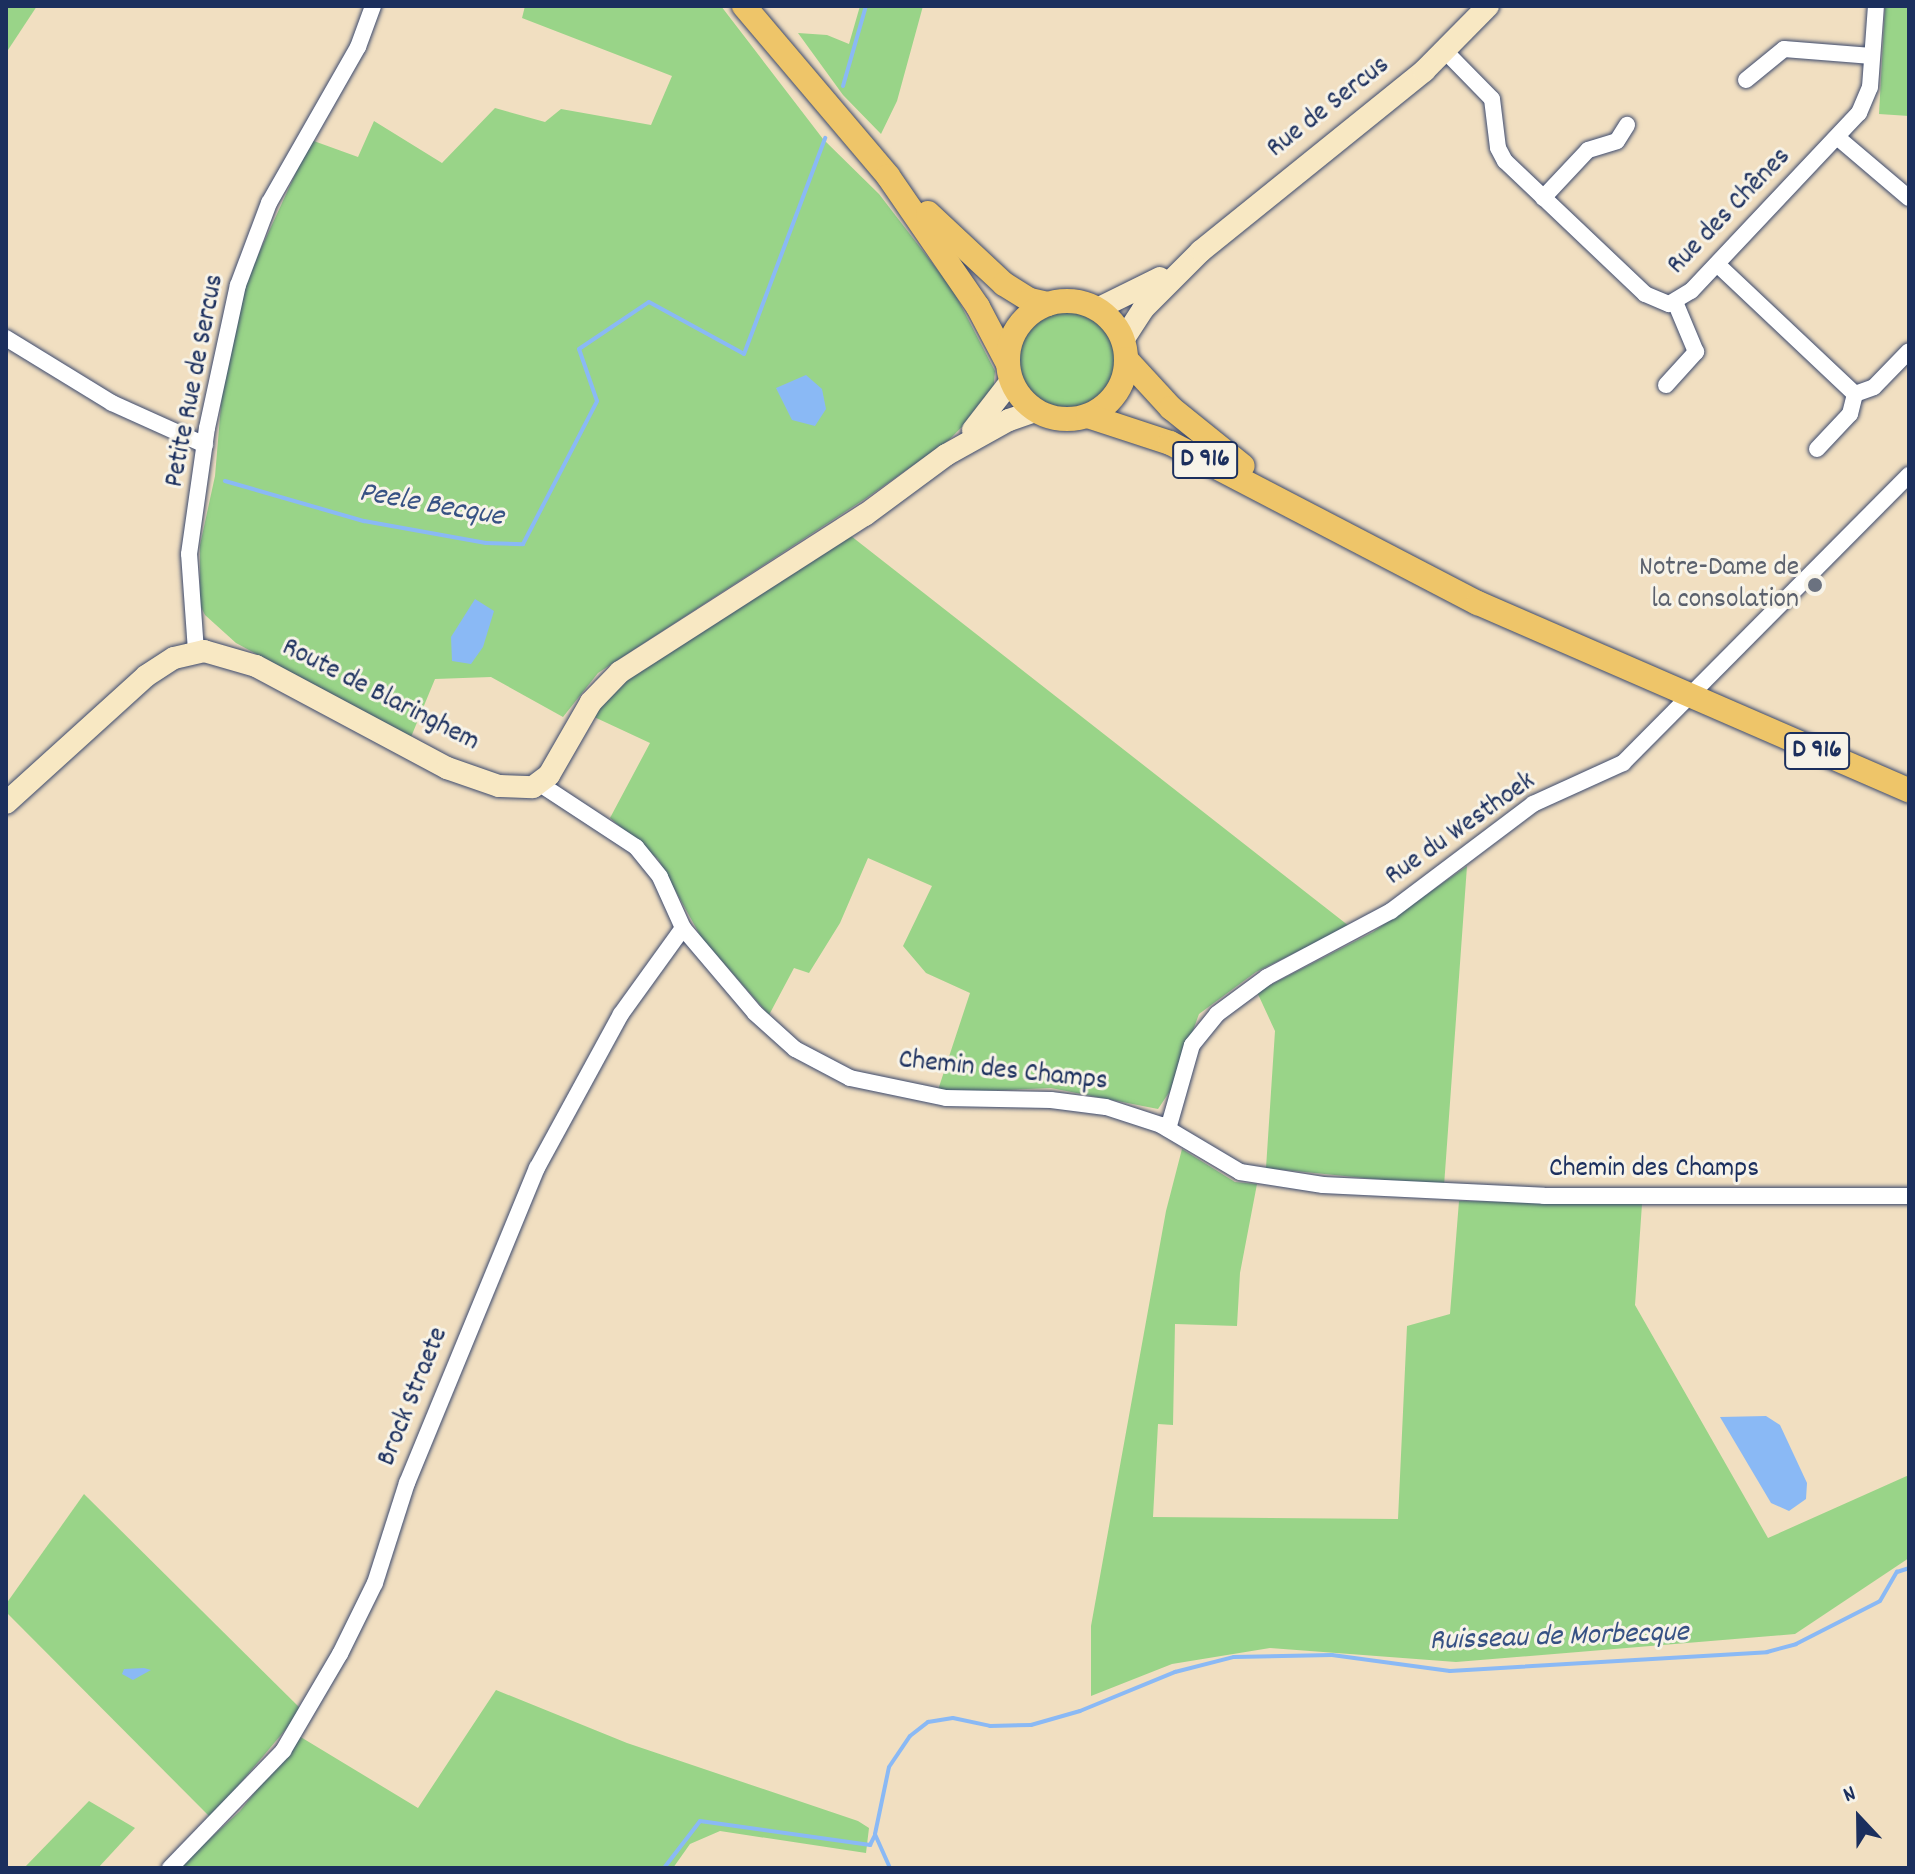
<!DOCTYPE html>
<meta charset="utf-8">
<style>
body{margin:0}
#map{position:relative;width:1915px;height:1874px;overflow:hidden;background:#f1dfc1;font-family:Dekko,sans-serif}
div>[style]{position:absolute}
.green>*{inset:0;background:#99d488}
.round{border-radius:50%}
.water>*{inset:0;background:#8ab9f5}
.stream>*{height:4px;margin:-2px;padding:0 2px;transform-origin:2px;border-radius:2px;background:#8ab9f5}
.roads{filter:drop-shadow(0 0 2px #3b496d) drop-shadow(0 0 2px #3b496d)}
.street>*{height:16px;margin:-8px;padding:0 8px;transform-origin:8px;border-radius:8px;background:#fff}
.secondary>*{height:22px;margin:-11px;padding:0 11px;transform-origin:11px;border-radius:11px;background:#f8e8c3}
.primary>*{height:24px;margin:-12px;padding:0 12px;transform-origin:12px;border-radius:12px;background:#eec569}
.primary>.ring{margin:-12px;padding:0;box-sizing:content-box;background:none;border:24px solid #eec569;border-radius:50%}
.dots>*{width:22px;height:22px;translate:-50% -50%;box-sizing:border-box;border:4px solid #f7f3e8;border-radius:50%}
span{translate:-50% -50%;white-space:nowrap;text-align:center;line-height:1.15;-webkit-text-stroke:6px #f7f3e8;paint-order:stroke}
.shield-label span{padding:2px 6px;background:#f7f3e8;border:2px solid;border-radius:6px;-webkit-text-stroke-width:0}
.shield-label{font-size:26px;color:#1b2f5e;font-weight:700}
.street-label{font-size:28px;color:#1b2f5e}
.worship-label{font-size:28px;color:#5b616d}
.right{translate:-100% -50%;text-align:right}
.water-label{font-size:30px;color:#375284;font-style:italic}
.frame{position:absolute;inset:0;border:8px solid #1b2f5e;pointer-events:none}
.north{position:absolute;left:1819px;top:1778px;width:80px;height:80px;-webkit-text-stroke:6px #f7f3e8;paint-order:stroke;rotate:338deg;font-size:22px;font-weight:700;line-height:32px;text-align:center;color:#1b2f5e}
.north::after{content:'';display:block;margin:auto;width:28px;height:36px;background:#1b2f5e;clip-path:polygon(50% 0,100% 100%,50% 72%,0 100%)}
</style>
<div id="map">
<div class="green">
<i style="clip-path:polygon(6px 6px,37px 6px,6px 53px)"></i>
<i style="clip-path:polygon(525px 6px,721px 6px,823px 139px,879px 194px,953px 290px,995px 371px,993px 395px,949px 440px,865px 499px,598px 673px,563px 717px,491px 677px,435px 679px,411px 737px,236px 643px,205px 615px,200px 605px,200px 545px,215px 476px,222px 393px,247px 279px,311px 140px,358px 157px,374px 121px,442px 163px,495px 108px,545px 122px,561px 109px,651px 125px,672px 76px,522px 18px)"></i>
<i style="clip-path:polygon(860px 6px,923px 6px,897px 101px,881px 134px,843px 95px,798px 33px,827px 35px,849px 44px)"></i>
<i style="clip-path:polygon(1885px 6px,1909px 6px,1909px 116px,1879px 114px)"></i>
<i class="round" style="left:1018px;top:311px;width:98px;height:98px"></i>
<i style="clip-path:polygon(851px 536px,1349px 926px,1256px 972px,1199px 1014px,1172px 1088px,1158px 1109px,1051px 1088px,937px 1093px,970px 993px,926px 973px,903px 946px,932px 886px,868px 858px,840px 923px,809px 973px,794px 968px,769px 1015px,701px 937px,658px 859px,610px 818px,650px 743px,592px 716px,621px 681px)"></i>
<i style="clip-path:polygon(1467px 866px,1444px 1186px,1266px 1168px,1275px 1031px,1257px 992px,1373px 932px)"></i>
<i style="clip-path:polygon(1182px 1149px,1235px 1182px,1257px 1184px,1240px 1273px,1237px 1326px,1175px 1324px,1173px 1425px,1158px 1424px,1153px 1517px,1398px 1519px,1407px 1326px,1450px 1314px,1459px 1201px,1642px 1204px,1635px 1305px,1768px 1538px,1909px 1475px,1909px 1558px,1795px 1634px,1456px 1662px,1270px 1648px,1172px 1664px,1091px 1696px,1091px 1626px,1166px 1211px)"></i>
<i style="clip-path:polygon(84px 1494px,302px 1710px,211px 1818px,6px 1612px,6px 1604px)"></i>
<i style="clip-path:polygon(496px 1690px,627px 1743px,858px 1821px,869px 1828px,866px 1853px,720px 1831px,690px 1844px,673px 1868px,178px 1868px,240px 1811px,299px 1736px,418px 1808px)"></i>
<i style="clip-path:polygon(89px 1801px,135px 1828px,98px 1868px,24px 1868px)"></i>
</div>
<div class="water">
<i style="clip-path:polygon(806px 375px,822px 389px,826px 409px,815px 426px,792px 420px,776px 388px)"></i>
<i style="clip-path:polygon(475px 599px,494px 611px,483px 647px,471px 664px,452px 661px,451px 637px)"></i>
<i style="clip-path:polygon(1766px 1416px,1780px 1425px,1807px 1483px,1806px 1499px,1789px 1511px,1771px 1503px,1720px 1417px)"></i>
<i style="clip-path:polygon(124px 1669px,144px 1668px,151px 1670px,133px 1680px,122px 1674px)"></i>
</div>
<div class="stream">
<i style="left:843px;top:86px;width:83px;rotate:-74deg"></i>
<i style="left:225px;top:481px;width:145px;rotate:16.1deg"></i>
<i style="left:364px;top:521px;width:124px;rotate:10.2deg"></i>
<i style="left:486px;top:543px;width:37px;rotate:2deg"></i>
<i style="left:523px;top:544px;width:161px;rotate:-62.6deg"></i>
<i style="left:597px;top:401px;width:55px;rotate:-109.1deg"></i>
<i style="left:579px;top:349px;width:84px;rotate:-33.9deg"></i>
<i style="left:649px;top:302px;width:108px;rotate:28.7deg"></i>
<i style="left:744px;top:354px;width:231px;rotate:-69.4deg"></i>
<i style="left:664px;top:1868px;width:59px;rotate:-52.5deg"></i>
<i style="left:700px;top:1821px;width:172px;rotate:8deg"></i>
<i style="left:870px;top:1845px;width:11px;rotate:-63deg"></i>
<i style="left:890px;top:1868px;width:37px;rotate:-114deg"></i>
<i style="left:875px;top:1834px;width:68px;rotate:-78.2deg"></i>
<i style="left:889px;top:1767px;width:37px;rotate:-56deg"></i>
<i style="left:910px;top:1736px;width:23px;rotate:-38deg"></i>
<i style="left:928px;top:1722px;width:25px;rotate:-9deg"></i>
<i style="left:953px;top:1718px;width:38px;rotate:12deg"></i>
<i style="left:990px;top:1726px;width:41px;rotate:-1.4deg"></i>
<i style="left:1031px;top:1725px;width:51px;rotate:-15.9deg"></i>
<i style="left:1080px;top:1711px;width:103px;rotate:-22.3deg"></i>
<i style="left:1175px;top:1672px;width:61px;rotate:-14.3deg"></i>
<i style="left:1234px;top:1657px;width:98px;rotate:-1.2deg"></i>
<i style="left:1332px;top:1655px;width:119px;rotate:7.7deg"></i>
<i style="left:1450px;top:1671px;width:318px;rotate:-3.4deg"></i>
<i style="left:1767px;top:1652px;width:30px;rotate:-15deg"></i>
<i style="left:1796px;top:1644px;width:94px;rotate:-27.1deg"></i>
<i style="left:1880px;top:1601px;width:34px;rotate:-60deg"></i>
<i style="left:1897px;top:1572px;width:13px;rotate:-18deg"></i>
</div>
<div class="roads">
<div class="street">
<i style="left:1445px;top:51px;width:67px;rotate:45.6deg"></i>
<i style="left:1492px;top:99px;width:49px;rotate:83deg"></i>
<i style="left:1498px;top:148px;width:15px;rotate:62deg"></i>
<i style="left:1505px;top:161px;width:193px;rotate:43.5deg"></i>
<i style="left:1645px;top:294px;width:26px;rotate:23deg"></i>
<i style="left:1669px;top:304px;width:26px;rotate:-31deg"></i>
<i style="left:1691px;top:291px;width:245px;rotate:-46.7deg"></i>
<i style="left:1859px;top:113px;width:28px;rotate:-67deg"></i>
<i style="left:1870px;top:87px;width:81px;rotate:-85.8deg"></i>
<i style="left:1746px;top:80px;width:49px;rotate:-39.2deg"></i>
<i style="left:1784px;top:49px;width:88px;rotate:4.5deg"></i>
<i style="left:1837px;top:137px;width:94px;rotate:40.3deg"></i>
<i style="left:1543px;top:198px;width:66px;rotate:-46.8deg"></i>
<i style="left:1588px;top:150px;width:30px;rotate:-17deg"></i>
<i style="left:1617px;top:141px;width:19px;rotate:-58deg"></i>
<i style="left:1717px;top:264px;width:190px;rotate:43.3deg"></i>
<i style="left:1855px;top:394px;width:20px;rotate:-20deg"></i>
<i style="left:1874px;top:387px;width:50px;rotate:-45.8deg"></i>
<i style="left:6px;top:338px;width:124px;rotate:31.5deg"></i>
<i style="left:112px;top:403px;width:102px;rotate:24.3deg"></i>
<i style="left:1666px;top:385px;width:45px;rotate:-47.7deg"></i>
<i style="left:1696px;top:352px;width:54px;rotate:-112.8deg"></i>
<i style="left:1817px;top:449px;width:48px;rotate:-46.7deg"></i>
<i style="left:1850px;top:414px;width:21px;rotate:-76deg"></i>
<i style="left:196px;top:651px;width:97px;rotate:-94.1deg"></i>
<i style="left:189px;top:554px;width:127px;rotate:-81.9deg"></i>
<i style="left:207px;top:428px;width:146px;rotate:-77.8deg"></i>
<i style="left:238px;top:285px;width:88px;rotate:-69.3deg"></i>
<i style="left:269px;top:203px;width:180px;rotate:-60.3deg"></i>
<i style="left:358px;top:47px;width:44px;rotate:-69.9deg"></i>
<i style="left:540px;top:784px;width:115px;rotate:33.3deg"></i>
<i style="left:636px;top:847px;width:38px;rotate:51deg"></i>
<i style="left:660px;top:877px;width:56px;rotate:65.7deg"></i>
<i style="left:683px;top:928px;width:111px;rotate:49.7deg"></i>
<i style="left:755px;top:1013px;width:54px;rotate:42deg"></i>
<i style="left:795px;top:1049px;width:62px;rotate:27.8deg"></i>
<i style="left:850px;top:1078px;width:98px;rotate:11.8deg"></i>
<i style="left:946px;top:1098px;width:105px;rotate:1.1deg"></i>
<i style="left:1051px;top:1100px;width:55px;rotate:7.3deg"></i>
<i style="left:1106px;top:1107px;width:58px;rotate:18.1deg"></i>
<i style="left:1161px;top:1125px;width:92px;rotate:30.7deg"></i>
<i style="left:1240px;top:1172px;width:84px;rotate:8.9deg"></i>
<i style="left:1323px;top:1185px;width:221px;rotate:2.8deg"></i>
<i style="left:1544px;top:1196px;width:365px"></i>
<i style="left:1168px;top:1129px;width:87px;rotate:-74.1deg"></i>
<i style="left:1192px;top:1045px;width:40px;rotate:-51deg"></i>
<i style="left:1217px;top:1014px;width:62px;rotate:-36.5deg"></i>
<i style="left:1267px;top:977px;width:140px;rotate:-28deg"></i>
<i style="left:1391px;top:911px;width:178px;rotate:-37deg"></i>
<i style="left:1533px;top:804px;width:99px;rotate:-24.5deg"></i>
<i style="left:1623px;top:763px;width:406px;rotate:-45.2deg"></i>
<i style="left:170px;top:1868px;width:163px;rotate:-46deg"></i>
<i style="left:283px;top:1751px;width:113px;rotate:-59.6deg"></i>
<i style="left:340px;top:1654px;width:79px;rotate:-63.8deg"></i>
<i style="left:375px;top:1583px;width:105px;rotate:-72.3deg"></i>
<i style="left:407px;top:1483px;width:341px;rotate:-67.6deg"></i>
<i style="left:537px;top:1168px;width:175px;rotate:-61.4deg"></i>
<i style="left:621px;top:1014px;width:106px;rotate:-54.2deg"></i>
</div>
<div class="secondary">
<i style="left:1097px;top:309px;width:70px;rotate:-26.2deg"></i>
<i style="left:1123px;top:340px;width:37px;rotate:-57deg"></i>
<i style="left:1143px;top:309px;width:82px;rotate:-45deg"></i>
<i style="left:1201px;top:251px;width:287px;rotate:-38.9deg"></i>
<i style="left:1424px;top:71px;width:91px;rotate:-45.4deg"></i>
<i style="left:973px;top:430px;width:62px;rotate:-52.2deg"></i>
<i style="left:6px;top:803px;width:189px;rotate:-42.2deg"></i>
<i style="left:146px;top:676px;width:33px;rotate:-33deg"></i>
<i style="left:174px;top:658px;width:31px;rotate:-13deg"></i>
<i style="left:204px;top:651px;width:54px;rotate:16.1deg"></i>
<i style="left:256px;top:666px;width:217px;rotate:28.1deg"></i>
<i style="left:447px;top:768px;width:55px;rotate:19.1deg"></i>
<i style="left:499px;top:786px;width:34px;rotate:2deg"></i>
<i style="left:533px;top:787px;width:20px;rotate:-37deg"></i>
<i style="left:549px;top:775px;width:84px;rotate:-60.1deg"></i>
<i style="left:591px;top:702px;width:42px;rotate:-46deg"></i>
<i style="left:620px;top:672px;width:291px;rotate:-32.7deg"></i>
<i style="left:865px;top:515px;width:101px;rotate:-36.5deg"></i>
<i style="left:946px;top:455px;width:72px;rotate:-29.1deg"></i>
<i style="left:1009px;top:420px;width:28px;rotate:-19deg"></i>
</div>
<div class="primary">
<i style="left:744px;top:6px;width:223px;rotate:49.7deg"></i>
<i style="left:888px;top:176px;width:159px;rotate:55.5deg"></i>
<i style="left:978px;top:307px;width:62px;rotate:62.2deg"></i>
<i style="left:928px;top:213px;width:104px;rotate:43.1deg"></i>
<i style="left:1004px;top:284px;width:31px;rotate:32deg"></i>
<i style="left:1030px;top:300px;width:18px;rotate:13deg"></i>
<i class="ring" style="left:1008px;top:301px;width:94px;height:94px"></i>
<i style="left:1126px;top:359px;width:67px;rotate:47.4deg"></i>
<i style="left:1171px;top:408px;width:92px;rotate:38.9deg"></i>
<i style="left:1088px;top:416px;width:86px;rotate:18.2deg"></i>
<i style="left:1170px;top:443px;width:347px;rotate:27.5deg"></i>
<i style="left:1478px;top:603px;width:470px;rotate:23.5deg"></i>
</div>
</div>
<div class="dots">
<i style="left:1815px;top:585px;background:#6b7280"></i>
</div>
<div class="shield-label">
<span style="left:1205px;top:460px">D 916</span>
<span style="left:1817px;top:751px">D 916</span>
</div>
<div class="street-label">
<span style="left:1329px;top:108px;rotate:-38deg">Rue de Sercus</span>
<span style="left:1730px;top:212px;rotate:-46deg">Rue des Chênes</span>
<span style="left:196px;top:381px;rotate:-79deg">Petite Rue de Sercus</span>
<span style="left:380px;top:696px;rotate:27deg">Route de Blaringhem</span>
<span style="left:1461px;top:830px;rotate:-35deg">Rue du Westhoek</span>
<span style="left:1003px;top:1072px;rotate:6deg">Chemin des Champs</span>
<span style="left:1654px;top:1170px">Chemin des Champs</span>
<span style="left:414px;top:1397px;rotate:-68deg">Brock Straete</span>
</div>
<div class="worship-label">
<span class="right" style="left:1799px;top:585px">Notre-Dame de<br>la consolation</span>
</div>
<div class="water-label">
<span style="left:431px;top:507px;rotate:10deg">Peele Becque</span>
<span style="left:1559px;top:1639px;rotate:-2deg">Ruisseau de Morbecque</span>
</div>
<div class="frame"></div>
<div class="north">N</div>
</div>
